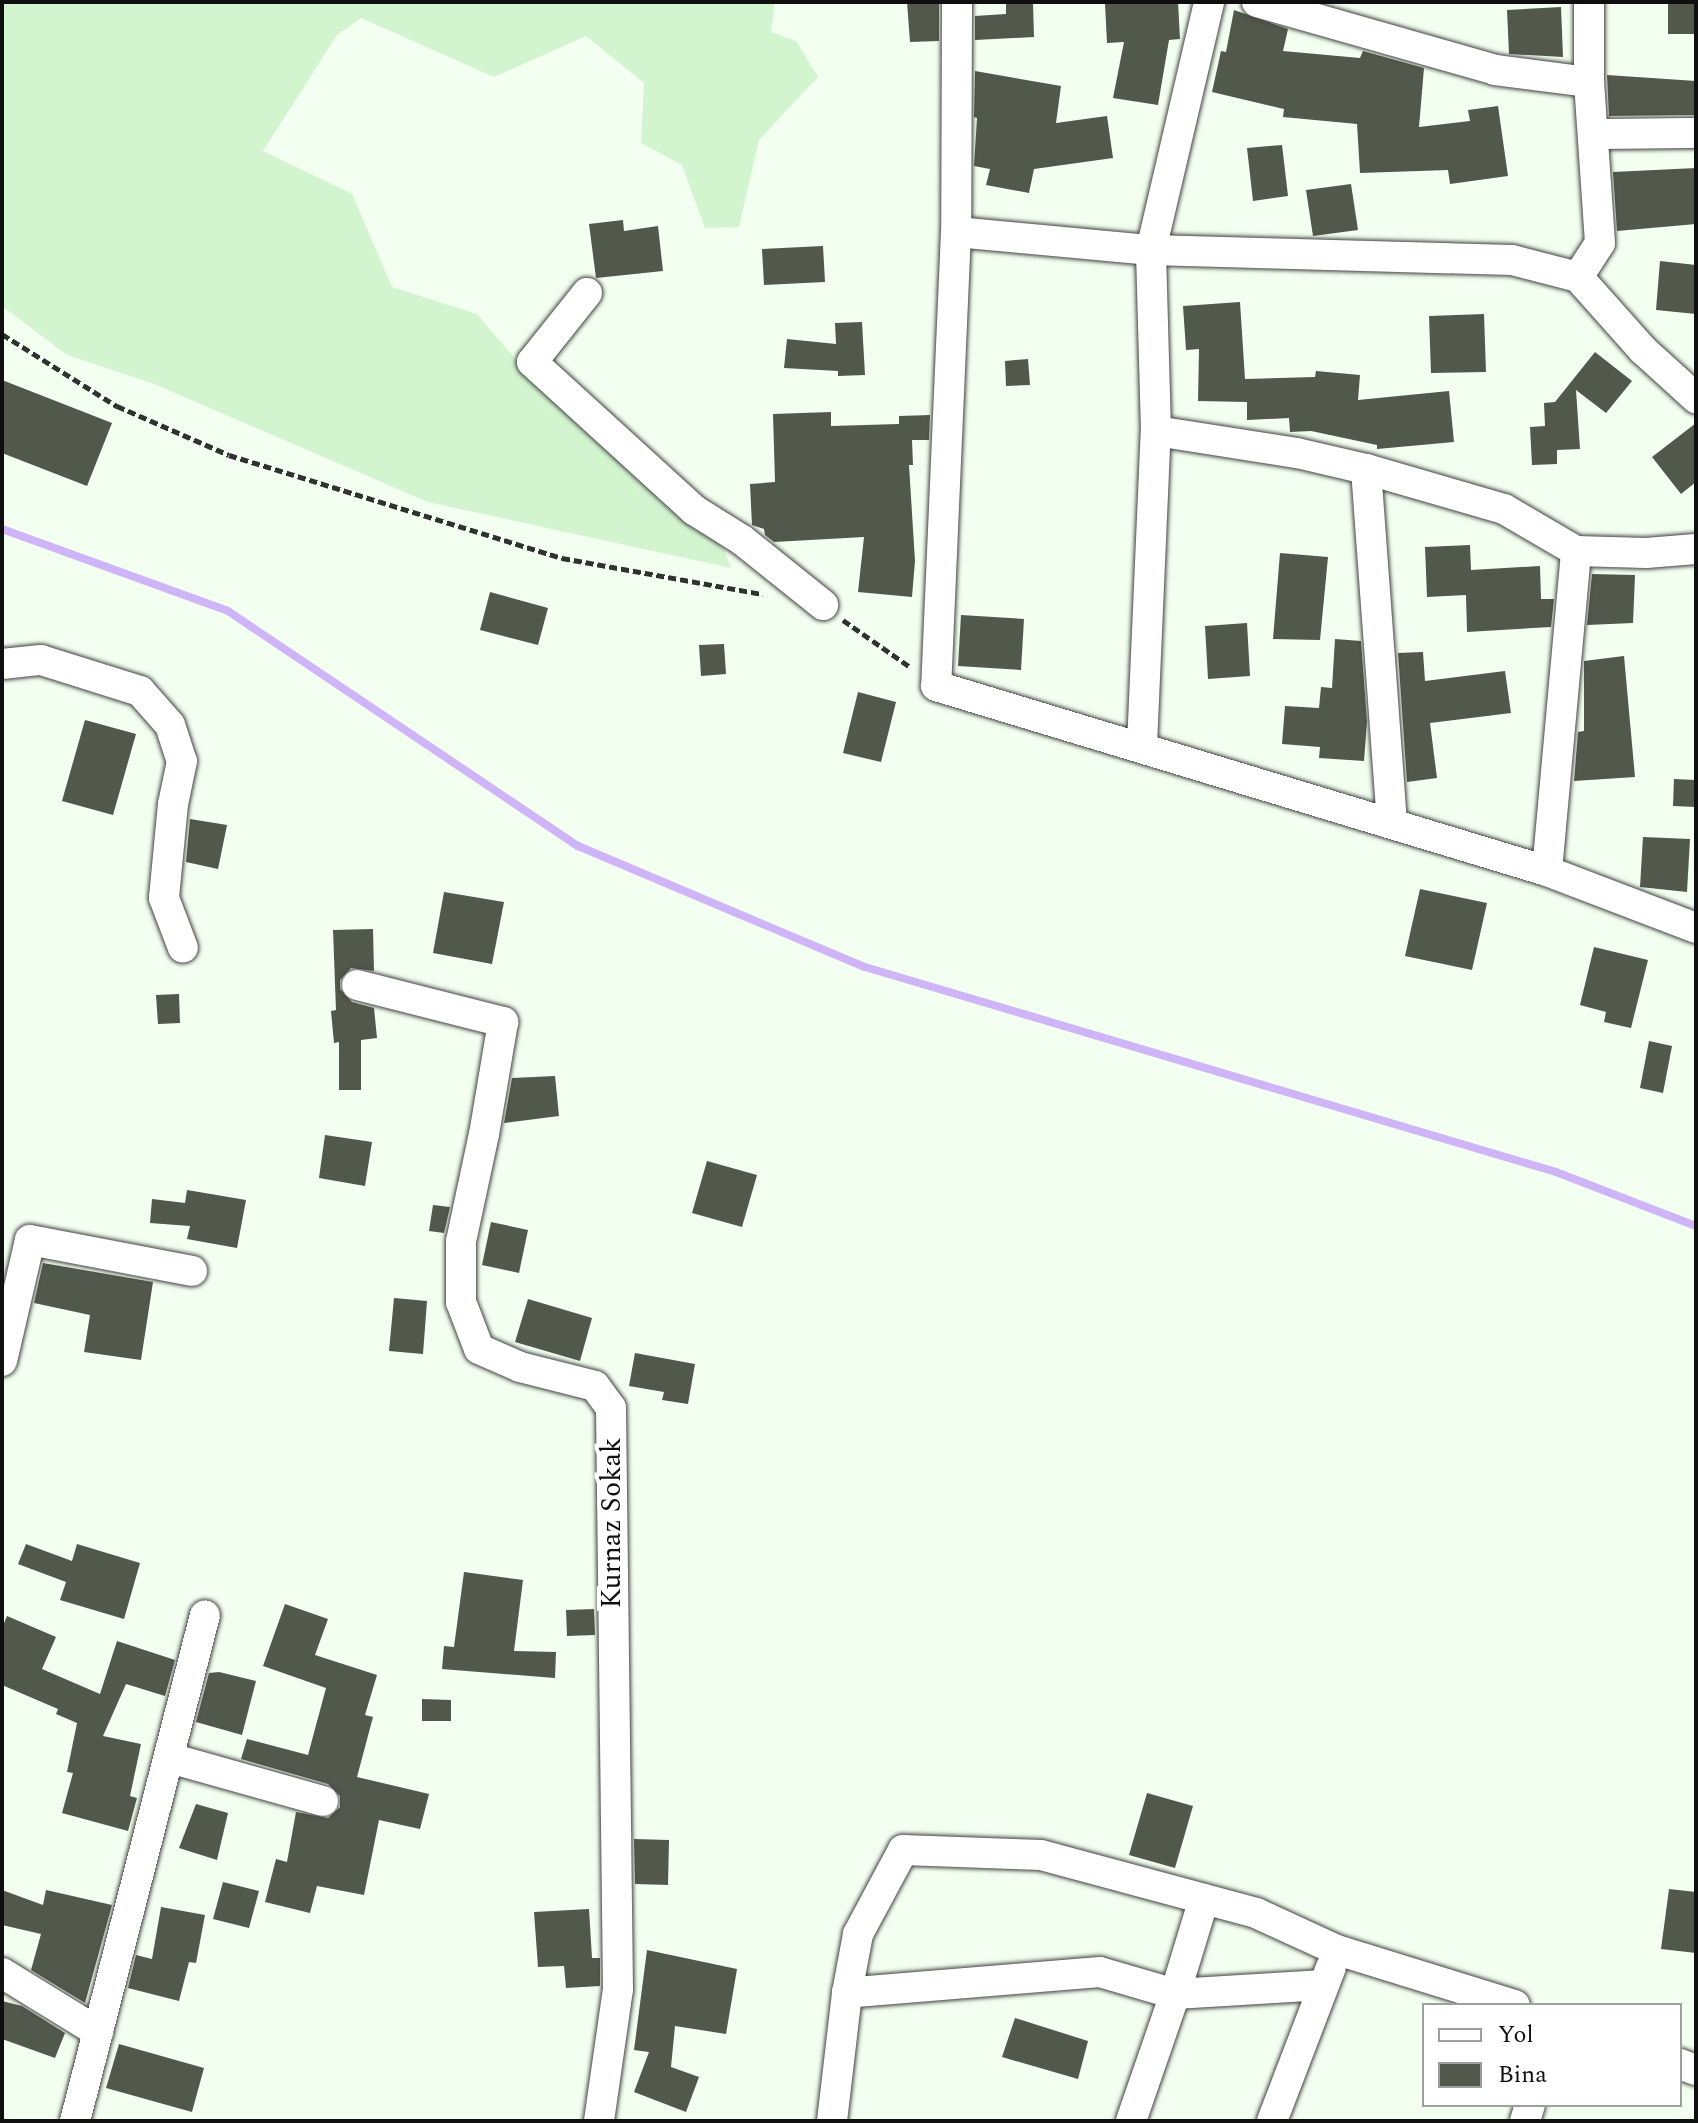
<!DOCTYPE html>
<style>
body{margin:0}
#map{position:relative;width:1698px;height:2123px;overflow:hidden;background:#f3fff0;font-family:Spectral,serif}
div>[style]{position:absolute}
.farmland>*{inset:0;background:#d2f5d0}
.stream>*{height:8px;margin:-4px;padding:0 4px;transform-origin:4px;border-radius:4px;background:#cfb5f7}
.building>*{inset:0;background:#52584b}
.path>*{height:5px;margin-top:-2.5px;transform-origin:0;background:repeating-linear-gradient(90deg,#313131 0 8px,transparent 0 12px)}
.roads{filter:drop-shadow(0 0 2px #424242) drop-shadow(0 0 2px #424242)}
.street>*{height:30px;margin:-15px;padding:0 15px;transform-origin:15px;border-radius:15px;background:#fff}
span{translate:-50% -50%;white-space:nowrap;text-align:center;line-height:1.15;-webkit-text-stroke:8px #fff;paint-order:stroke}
.street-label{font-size:28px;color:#0f0f0f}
.frame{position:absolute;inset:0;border:4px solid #0f0f0f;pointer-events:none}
.legend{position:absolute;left:1422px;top:2003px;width:260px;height:104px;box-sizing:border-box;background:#fff;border:2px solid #9f9f9f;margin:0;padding:10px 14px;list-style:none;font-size:24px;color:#0f0f0f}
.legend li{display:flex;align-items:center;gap:16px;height:40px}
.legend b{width:40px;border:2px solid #9f9f9f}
</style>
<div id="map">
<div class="farmland">
<i style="clip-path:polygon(2px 2px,775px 2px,771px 32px,796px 41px,818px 77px,759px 140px,739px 227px,705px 228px,682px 165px,641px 143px,644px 83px,586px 36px,494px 77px,361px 18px,337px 35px,263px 151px,352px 194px,392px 287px,477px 314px,529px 375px,724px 549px,731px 568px,428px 502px,154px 384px,67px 355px,2px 306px)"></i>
</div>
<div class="stream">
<i style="left:2px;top:529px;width:240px;rotate:19.9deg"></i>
<i style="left:228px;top:611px;width:422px;rotate:33.9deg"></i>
<i style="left:578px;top:846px;width:311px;rotate:22.9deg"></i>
<i style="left:865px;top:967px;width:721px;rotate:16.52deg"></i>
<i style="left:1556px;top:1172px;width:150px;rotate:21.1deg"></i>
</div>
<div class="building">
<i style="clip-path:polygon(907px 2px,939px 2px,939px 41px,910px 42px)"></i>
<i style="clip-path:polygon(1006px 2px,1033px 2px,1034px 37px,975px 40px,975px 16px,1006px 14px)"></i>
<i style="clip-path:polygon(1178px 2px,1180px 39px,1169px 40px,1158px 105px,1113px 98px,1124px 42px,1107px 43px,1105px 4px)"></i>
<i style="clip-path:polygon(1668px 2px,1696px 2px,1696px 34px,1668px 34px)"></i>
<i style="clip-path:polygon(1561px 7px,1563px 57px,1509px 54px,1507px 10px)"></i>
<i style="clip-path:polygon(1234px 10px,1288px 29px,1283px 51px,1360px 58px,1363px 51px,1424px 68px,1419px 127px,1470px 121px,1468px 110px,1498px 106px,1508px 176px,1450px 184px,1448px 170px,1360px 173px,1357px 124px,1283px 117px,1284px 109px,1212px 92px,1221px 51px,1226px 52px)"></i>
<i style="clip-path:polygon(975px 71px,1061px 86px,1056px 123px,1107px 116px,1113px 158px,1034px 169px,1029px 193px,986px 185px,990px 169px,974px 166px,977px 118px,974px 117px)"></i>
<i style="clip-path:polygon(1607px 75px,1696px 81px,1696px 115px,1609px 116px)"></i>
<i style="clip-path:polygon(1282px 145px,1288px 196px,1253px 201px,1247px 148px)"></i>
<i style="clip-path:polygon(1696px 168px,1696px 224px,1617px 231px,1613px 172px)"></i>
<i style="clip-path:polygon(1351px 184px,1358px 230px,1313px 236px,1306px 190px)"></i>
<i style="clip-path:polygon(623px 220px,624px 231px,658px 226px,663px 271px,596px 278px,589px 224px)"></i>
<i style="clip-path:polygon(823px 246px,825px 282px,764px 285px,762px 249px)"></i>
<i style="clip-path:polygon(1660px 261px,1696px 265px,1696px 314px,1656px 310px)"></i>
<i style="clip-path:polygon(1240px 302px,1245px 379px,1315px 377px,1316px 371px,1360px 375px,1358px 400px,1449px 391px,1454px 442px,1377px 449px,1377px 445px,1311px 431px,1290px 432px,1289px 418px,1247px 420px,1247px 402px,1198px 401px,1199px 349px,1186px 350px,1183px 306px)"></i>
<i style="clip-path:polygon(1484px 314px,1486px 372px,1431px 373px,1429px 316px)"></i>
<i style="clip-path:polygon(862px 322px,865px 375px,838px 376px,838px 371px,784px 368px,787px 339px,836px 344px,835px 323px)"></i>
<i style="clip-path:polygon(1595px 352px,1632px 381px,1606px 413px,1576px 390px,1580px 449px,1557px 450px,1557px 464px,1532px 465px,1530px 427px,1545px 426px,1544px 403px,1555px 402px)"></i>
<i style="clip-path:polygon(1028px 359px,1030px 385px,1006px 386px,1005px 361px)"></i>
<i style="clip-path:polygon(2px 380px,112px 423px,87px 486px,2px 453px)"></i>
<i style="clip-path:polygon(831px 412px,831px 426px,899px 424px,899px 416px,930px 415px,929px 440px,912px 440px,913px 465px,909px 465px,915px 561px,912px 597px,858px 592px,864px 537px,774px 542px,765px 535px,764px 529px,752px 525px,750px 484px,775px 482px,773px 414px)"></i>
<i style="clip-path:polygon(1696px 423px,1696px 482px,1681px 494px,1652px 457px)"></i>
<i style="clip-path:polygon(1470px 545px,1471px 570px,1540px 566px,1541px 599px,1554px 599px,1551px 627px,1467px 632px,1466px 595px,1427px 597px,1425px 547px)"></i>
<i style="clip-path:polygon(1280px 553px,1328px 557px,1320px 640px,1273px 639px)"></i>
<i style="clip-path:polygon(1592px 574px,1635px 575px,1633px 623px,1587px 625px)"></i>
<i style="clip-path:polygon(490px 592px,548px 608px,538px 645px,480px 630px)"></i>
<i style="clip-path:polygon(961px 615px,1024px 619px,1021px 670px,958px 666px)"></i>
<i style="clip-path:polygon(1247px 623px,1250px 676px,1208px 679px,1205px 626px)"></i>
<i style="clip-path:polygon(1335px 639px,1361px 641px,1367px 722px,1364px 761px,1319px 758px,1320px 747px,1282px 744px,1285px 706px,1319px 708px,1321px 687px,1332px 688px)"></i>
<i style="clip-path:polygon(724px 644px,726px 674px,701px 676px,699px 645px)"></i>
<i style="clip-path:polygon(1423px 652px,1425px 681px,1505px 671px,1511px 713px,1430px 723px,1437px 778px,1407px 782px,1398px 653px)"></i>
<i style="clip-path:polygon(1624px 656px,1635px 777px,1574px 781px,1578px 732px,1584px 731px,1584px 661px)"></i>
<i style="clip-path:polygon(858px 692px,896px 702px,881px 762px,843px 753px)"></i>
<i style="clip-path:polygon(85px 720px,136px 734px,113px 815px,62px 801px)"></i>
<i style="clip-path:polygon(1674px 779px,1696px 780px,1696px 807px,1673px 806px)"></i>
<i style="clip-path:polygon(190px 819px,227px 825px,218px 869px,186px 862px)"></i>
<i style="clip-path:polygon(1643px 837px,1690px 839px,1687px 892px,1640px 887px)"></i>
<i style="clip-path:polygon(1420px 889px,1487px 903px,1472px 970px,1405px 956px)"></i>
<i style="clip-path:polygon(444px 892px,504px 902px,492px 964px,433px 953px)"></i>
<i style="clip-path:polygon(373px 929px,374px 971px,351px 968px,340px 980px,340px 989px,352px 1002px,374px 1008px,377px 1038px,361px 1040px,361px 1090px,339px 1090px,339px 1042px,334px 1043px,331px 1011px,336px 1010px,333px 930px)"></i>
<i style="clip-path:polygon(1594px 947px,1648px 960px,1631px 1028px,1604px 1022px,1606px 1012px,1580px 1005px)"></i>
<i style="clip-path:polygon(179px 994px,180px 1023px,158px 1024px,156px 995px)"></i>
<i style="clip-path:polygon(1649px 1041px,1672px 1046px,1663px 1093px,1640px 1088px)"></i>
<i style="clip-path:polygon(555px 1076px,559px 1116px,504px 1123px,512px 1078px)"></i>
<i style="clip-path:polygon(325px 1135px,372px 1142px,365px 1186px,319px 1178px)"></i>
<i style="clip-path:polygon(707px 1161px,757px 1175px,742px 1227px,692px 1213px)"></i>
<i style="clip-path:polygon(187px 1190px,246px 1200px,237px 1248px,187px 1239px,190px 1226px,150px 1223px,152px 1199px,185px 1203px)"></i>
<i style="clip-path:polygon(433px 1205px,450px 1207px,444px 1233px,429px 1231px)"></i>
<i style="clip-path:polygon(491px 1222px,528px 1230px,519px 1273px,482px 1265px)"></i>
<i style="clip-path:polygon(43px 1263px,153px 1282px,141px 1360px,84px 1352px,90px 1315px,34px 1303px)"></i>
<i style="clip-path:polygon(394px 1298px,427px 1301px,423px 1354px,389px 1351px)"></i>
<i style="clip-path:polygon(528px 1299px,592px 1318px,580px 1361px,515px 1342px)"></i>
<i style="clip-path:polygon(635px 1353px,695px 1364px,688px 1404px,662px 1400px,664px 1392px,629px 1386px)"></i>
<i style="clip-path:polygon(26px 1544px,72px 1561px,77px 1544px,140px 1563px,124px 1619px,60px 1600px,66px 1582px,18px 1564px)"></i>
<i style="clip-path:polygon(464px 1572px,523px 1580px,514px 1651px,556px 1652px,555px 1678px,442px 1669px,444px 1646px,454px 1647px)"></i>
<i style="clip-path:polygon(285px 1604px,328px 1619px,315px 1655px,377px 1675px,365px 1715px,373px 1717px,357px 1777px,429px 1794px,420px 1829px,379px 1820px,364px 1895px,317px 1886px,310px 1913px,265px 1902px,276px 1859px,287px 1862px,296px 1812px,328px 1818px,340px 1807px,340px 1796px,328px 1784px,241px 1759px,247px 1739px,308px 1755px,326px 1688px,263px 1666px)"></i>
<i style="clip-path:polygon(594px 1609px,595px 1635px,567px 1636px,566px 1610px)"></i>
<i style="clip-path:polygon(7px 1616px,56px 1637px,42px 1669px,100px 1694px,117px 1641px,175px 1660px,165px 1696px,126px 1684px,103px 1736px,141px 1744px,130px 1796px,137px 1798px,128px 1831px,62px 1813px,73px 1773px,67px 1772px,77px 1723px,56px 1714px,58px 1709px,2px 1685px,2px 1628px)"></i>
<i style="clip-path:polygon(219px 1672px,256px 1681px,242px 1735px,196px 1722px,209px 1673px)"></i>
<i style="clip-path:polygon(422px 1699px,451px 1700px,451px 1721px,422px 1721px)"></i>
<i style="clip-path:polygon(1147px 1793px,1193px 1806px,1175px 1868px,1129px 1855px)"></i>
<i style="clip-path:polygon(196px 1804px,228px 1813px,217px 1860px,179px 1848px)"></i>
<i style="clip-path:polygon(634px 1839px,669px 1840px,668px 1885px,635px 1884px)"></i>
<i style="clip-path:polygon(223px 1882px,259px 1891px,249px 1928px,213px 1919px)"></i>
<i style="clip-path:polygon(1669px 1889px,1696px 1892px,1696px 1953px,1661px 1949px)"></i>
<i style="clip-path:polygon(2px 1890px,43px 1905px,46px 1890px,112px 1905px,85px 2003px,31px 1970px,41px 1934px,2px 1925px)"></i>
<i style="clip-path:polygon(161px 1907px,205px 1915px,196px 1963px,189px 1962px,179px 2001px,128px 1988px,136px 1955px,152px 1959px)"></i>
<i style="clip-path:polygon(589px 1909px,592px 1958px,600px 1958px,600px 1986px,566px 1988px,564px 1966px,538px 1967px,534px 1912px)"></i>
<i style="clip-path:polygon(647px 1950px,737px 1969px,726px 2034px,675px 2026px,671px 2067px,699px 2077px,686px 2112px,634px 2092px,649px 2052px,634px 2050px)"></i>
<i style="clip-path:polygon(2px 2001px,22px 2006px,65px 2033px,55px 2058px,2px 2039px)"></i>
<i style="clip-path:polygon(1015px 2018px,1088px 2041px,1078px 2079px,1002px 2057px)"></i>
<i style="clip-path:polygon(119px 2044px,204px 2068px,192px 2112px,106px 2088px)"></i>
</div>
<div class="path">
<i style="left:2px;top:334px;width:136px;rotate:32.1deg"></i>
<i style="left:117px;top:406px;width:122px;rotate:23.6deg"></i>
<i style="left:229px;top:455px;width:349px;rotate:17.2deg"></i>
<i style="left:562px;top:558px;width:204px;rotate:10.2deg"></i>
<i style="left:843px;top:620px;width:82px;rotate:35deg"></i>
</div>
<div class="roads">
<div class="street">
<i style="left:957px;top:2px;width:230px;rotate:90.2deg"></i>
<i style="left:956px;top:232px;width:454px;rotate:92.5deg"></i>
<i style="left:936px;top:686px;width:638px;rotate:16.85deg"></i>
<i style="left:1547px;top:871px;width:160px;rotate:20.9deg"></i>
<i style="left:1257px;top:2px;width:248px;rotate:15.9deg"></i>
<i style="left:1495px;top:70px;width:95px;rotate:7.3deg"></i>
<i style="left:1595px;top:134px;width:101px;rotate:-0.6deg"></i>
<i style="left:956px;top:232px;width:196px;rotate:5.3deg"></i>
<i style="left:1151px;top:250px;width:361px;rotate:1.6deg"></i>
<i style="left:1512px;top:260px;width:68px;rotate:14.4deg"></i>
<i style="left:1578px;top:277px;width:98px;rotate:48.3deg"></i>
<i style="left:1643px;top:350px;width:72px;rotate:42.2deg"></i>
<i style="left:1578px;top:277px;width:40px;rotate:-57.1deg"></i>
<i style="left:1600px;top:243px;width:161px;rotate:-93.9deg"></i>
<i style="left:1589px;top:82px;width:80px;rotate:-90deg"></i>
<i style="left:587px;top:293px;width:88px;rotate:128.6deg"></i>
<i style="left:532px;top:362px;width:219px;rotate:42.4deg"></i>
<i style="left:694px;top:510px;width:57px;rotate:32deg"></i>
<i style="left:742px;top:540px;width:104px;rotate:38.7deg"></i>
<i style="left:1156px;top:431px;width:143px;rotate:8.9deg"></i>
<i style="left:1297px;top:453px;width:71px;rotate:13.1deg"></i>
<i style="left:1366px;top:469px;width:144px;rotate:16.2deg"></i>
<i style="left:1504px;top:509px;width:83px;rotate:30.3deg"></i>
<i style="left:1576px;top:551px;width:70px;rotate:1.6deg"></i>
<i style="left:1646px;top:553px;width:50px;rotate:-4.6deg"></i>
<i style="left:1366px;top:469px;width:355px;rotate:85.8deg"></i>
<i style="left:2px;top:664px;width:39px;rotate:-6deg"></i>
<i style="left:41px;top:660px;width:104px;rotate:17.4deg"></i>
<i style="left:140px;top:691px;width:45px;rotate:48.6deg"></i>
<i style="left:170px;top:725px;width:38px;rotate:72deg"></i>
<i style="left:182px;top:761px;width:44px;rotate:101.8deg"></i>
<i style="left:173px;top:804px;width:94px;rotate:95.5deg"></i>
<i style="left:164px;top:898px;width:53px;rotate:69.2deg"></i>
<i style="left:1142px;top:746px;width:315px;rotate:-87.5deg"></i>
<i style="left:1156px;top:431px;width:181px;rotate:-91.6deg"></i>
<i style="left:1151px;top:250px;width:255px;rotate:-76.8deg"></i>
<i style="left:1547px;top:871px;width:321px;rotate:-84.8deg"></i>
<i style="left:357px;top:985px;width:151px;rotate:14.2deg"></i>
<i style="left:503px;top:1022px;width:114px;rotate:99.6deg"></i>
<i style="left:484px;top:1134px;width:109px;rotate:102.1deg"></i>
<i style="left:461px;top:1241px;width:61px;rotate:90deg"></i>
<i style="left:461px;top:1302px;width:50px;rotate:69deg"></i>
<i style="left:479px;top:1349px;width:45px;rotate:23.7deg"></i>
<i style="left:520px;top:1367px;width:77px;rotate:14.2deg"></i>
<i style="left:595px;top:1386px;width:27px;rotate:54deg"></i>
<i style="left:611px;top:1408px;width:581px;rotate:89.31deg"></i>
<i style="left:618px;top:1989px;width:133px;rotate:98.2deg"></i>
<i style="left:2px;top:1361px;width:124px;rotate:-77deg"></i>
<i style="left:30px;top:1240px;width:165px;rotate:10.8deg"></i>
<i style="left:170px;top:1758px;width:159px;rotate:15.7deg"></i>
<i style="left:1204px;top:1899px;width:99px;rotate:107deg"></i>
<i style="left:1175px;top:1994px;width:149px;rotate:-3.5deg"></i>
<i style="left:2px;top:1973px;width:113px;rotate:31.6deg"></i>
<i style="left:1680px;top:2064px;width:17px;rotate:21deg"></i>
<i style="left:75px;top:2121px;width:522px;rotate:-75.59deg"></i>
<i style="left:832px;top:2121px;width:129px;rotate:-83.3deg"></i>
<i style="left:1131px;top:2121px;width:134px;rotate:-70.9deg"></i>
<i style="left:1175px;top:1994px;width:78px;rotate:-163.7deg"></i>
<i style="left:1100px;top:1972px;width:254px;rotate:175.3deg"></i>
<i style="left:847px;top:1993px;width:60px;rotate:-79.4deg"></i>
<i style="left:858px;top:1934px;width:95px;rotate:-61.8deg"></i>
<i style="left:903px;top:1850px;width:138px;rotate:2.1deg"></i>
<i style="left:1041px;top:1855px;width:223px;rotate:15.1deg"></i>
<i style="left:1256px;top:1913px;width:89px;rotate:24.6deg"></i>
<i style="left:1337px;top:1950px;width:186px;rotate:17.2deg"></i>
<i style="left:1272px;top:2121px;width:165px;rotate:-69deg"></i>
<i style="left:1525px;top:2121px;width:17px;rotate:-73deg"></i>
</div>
</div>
<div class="street-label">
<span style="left:612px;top:1523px;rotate:-90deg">Kurnaz Sokak</span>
</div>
<div class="frame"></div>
<ul class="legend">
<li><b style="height:10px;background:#fff"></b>Yol</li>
<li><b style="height:22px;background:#52584b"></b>Bina</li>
</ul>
</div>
